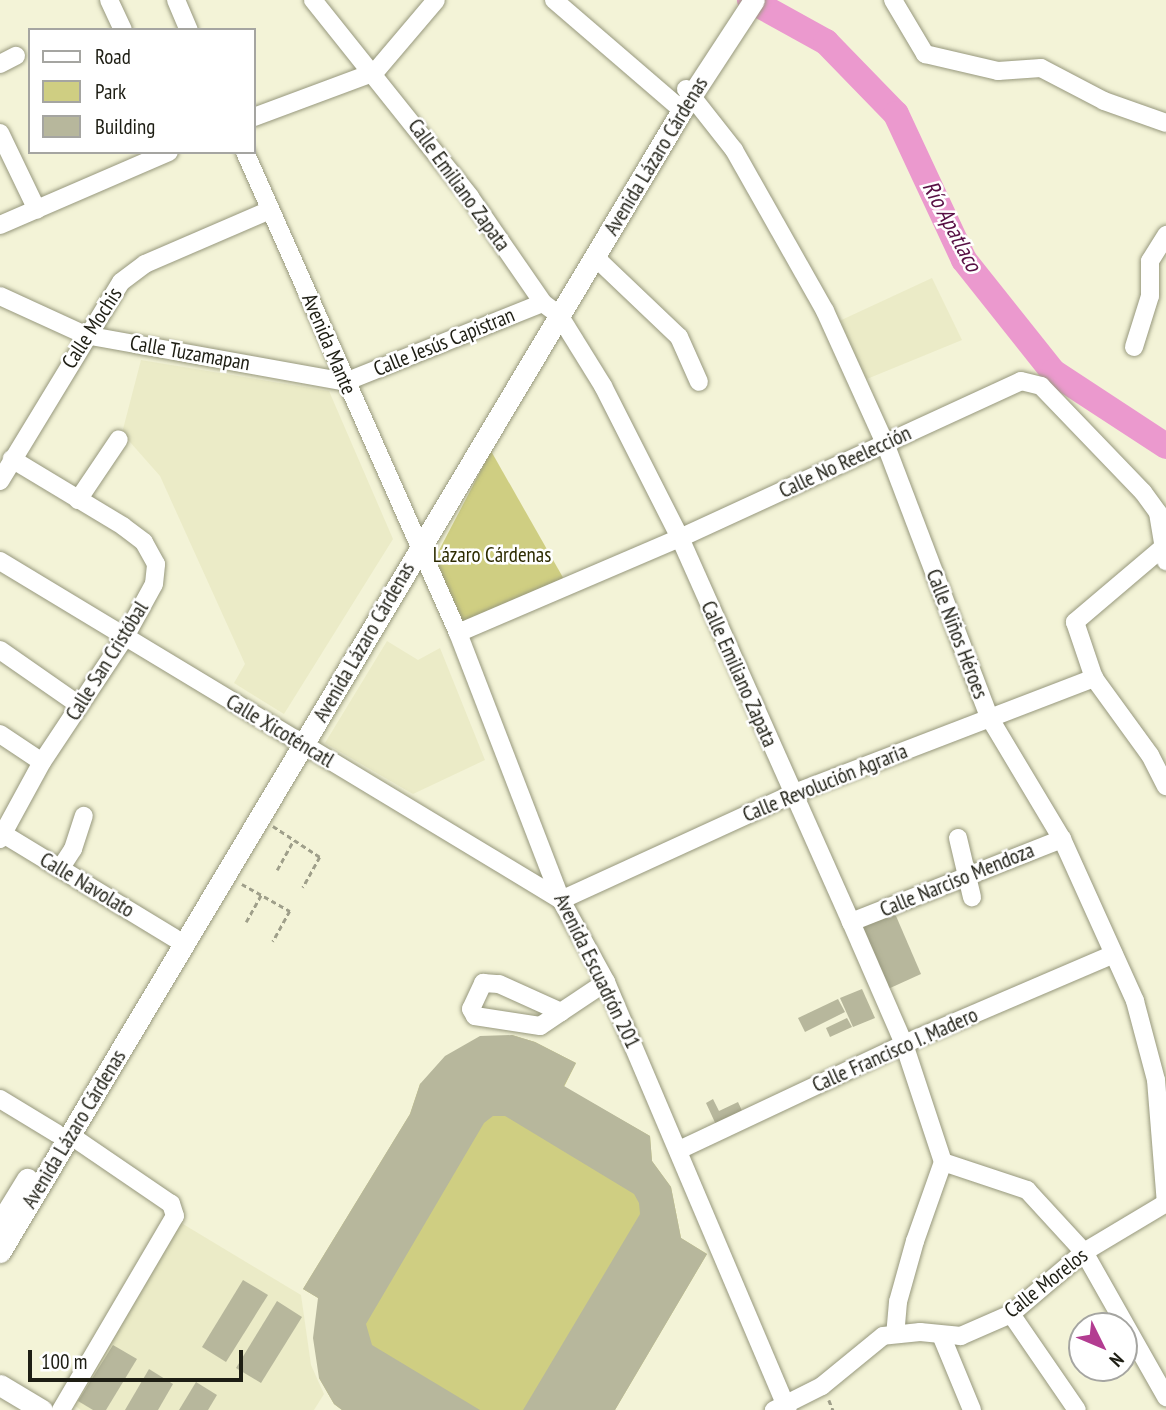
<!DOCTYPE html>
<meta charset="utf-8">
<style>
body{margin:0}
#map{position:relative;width:1166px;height:1410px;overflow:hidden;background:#f3f3d7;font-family:"PT Sans Narrow",sans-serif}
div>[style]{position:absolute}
.built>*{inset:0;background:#ebebc7}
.green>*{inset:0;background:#cfce82}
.river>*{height:26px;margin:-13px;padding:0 13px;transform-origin:13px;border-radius:13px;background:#eb99ce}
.building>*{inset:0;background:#b7b79c}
.path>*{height:2.5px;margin-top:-1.25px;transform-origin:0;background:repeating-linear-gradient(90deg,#9f9f8a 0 5px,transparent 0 8.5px)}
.roads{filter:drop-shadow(0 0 2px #97987d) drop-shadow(0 0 2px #97987d)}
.minor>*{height:18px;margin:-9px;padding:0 9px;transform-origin:9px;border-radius:9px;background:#fff}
.major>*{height:21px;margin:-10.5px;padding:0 10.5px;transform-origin:10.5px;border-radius:10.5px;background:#fff}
span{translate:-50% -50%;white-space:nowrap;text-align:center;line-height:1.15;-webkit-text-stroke:5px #fff;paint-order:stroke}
.street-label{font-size:21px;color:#1e1e14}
.park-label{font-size:21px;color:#2d2b01}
.water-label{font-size:23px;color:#581045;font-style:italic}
.legend{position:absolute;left:28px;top:28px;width:228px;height:126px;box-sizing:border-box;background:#fff;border:2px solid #a5a5a1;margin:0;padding:9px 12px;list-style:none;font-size:21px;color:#1e1e14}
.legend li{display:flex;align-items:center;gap:14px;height:35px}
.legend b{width:35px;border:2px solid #a5a5a1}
.north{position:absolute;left:1068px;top:1312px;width:70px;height:70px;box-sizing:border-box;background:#fff;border:2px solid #a5a5a1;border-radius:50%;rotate:133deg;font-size:19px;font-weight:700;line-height:28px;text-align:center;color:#1e1e14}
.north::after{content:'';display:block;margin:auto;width:24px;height:32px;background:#b33c91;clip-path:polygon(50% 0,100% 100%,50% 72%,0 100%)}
.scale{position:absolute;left:28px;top:1350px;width:215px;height:32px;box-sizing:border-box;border:4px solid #1e1e14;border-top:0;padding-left:9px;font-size:21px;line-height:24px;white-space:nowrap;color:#1e1e14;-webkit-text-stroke:5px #fff;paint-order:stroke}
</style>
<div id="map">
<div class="built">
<i style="clip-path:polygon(932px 278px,962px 340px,862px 381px,835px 323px)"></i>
<i style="clip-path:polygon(141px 360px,329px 391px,393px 539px,284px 714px,234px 683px,245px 664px,160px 476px,122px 433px)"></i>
<i style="clip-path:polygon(387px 641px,418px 660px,440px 648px,485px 760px,413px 794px,325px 743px)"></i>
<i style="clip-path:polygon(178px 1221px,301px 1295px,311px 1365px,324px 1394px,314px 1410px,81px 1410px,71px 1403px)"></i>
</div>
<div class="green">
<i style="clip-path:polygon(491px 451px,565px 581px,463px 624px,434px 560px)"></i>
<i style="clip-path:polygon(512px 1035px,535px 1042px,576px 1063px,564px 1087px,650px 1136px,652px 1161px,671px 1187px,681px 1238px,707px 1254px,615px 1410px,342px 1410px,334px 1404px,319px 1378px,318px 1298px,303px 1289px,410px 1114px,420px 1084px)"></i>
</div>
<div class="river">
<i style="left:750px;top:0;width:87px;rotate:28.9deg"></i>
<i style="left:826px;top:42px;width:100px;rotate:45.8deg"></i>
<i style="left:896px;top:114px;width:161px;rotate:65deg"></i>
<i style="left:964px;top:260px;width:143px;rotate:51.5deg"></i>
<i style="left:1053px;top:372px;width:135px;rotate:33.2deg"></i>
</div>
<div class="building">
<i style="clip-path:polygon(893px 909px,921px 974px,888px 989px,860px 923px)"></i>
<i style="clip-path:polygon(862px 989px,875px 1018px,853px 1027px,840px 998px)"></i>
<i style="clip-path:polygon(838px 999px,845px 1012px,805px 1032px,798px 1018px)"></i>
<i style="clip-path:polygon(847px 1018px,852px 1027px,830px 1037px,826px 1028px)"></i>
<i style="clip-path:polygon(512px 1035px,535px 1042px,576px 1063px,564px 1086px,650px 1136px,652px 1161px,671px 1187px,681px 1238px,707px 1254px,615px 1410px,523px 1410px,640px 1214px,639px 1203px,634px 1194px,505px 1116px,493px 1116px,484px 1123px,366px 1324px,372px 1345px,480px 1410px,342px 1410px,334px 1404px,319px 1378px,313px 1338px,318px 1298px,303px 1289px,410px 1114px,420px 1084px,445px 1056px,480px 1036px)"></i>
<i style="clip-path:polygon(713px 1099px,719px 1111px,738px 1102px,745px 1117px,718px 1129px,706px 1103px)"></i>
<i style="clip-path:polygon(243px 1280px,268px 1295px,226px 1362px,202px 1347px)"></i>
<i style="clip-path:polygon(277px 1301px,302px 1317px,261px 1383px,236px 1368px)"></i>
<i style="clip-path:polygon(113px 1345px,137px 1359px,106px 1410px,93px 1410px,78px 1401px)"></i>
<i style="clip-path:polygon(149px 1369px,173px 1384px,158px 1410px,125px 1410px)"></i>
<i style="clip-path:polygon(196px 1382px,217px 1395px,208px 1410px,179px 1410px)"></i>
</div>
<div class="path">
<i style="left:273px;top:826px;width:56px;rotate:33.4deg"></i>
<i style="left:320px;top:857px;width:35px;rotate:119deg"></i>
<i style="left:277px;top:870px;width:33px;rotate:-61deg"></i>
<i style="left:242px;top:884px;width:55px;rotate:29.4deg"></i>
<i style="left:290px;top:911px;width:35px;rotate:119deg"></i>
<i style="left:246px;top:922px;width:31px;rotate:-61deg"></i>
<i style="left:829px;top:1400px;width:11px;rotate:68deg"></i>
</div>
<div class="roads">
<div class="minor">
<i style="left:109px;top:0;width:33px;rotate:65deg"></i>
<i style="left:176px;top:0;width:33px;rotate:67deg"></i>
<i style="left:313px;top:0;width:252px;rotate:51.4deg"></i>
<i style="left:470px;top:197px;width:129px;rotate:55.4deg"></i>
<i style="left:543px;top:303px;width:20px;rotate:37deg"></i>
<i style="left:559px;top:315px;width:84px;rotate:58.2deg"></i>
<i style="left:603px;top:386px;width:170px;rotate:63.1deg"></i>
<i style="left:680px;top:538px;width:420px;rotate:66deg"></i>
<i style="left:851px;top:922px;width:133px;rotate:66.5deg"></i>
<i style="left:904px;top:1044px;width:124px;rotate:71.7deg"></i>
<i style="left:943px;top:1162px;width:84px;rotate:109.5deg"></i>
<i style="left:915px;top:1241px;width:63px;rotate:105.6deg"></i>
<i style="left:898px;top:1302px;width:32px;rotate:95deg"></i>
<i style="left:554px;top:0;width:169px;rotate:40.7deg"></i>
<i style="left:893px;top:0;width:63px;rotate:59.3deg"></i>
<i style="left:925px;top:54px;width:75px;rotate:13.1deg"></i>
<i style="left:998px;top:71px;width:43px;rotate:-4deg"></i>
<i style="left:1041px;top:68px;width:71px;rotate:27.6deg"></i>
<i style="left:1104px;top:101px;width:66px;rotate:19.5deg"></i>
<i style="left:0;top:64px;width:18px;rotate:-27deg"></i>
<i style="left:686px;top:89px;width:78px;rotate:51.8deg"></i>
<i style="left:734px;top:150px;width:185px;rotate:60.5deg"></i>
<i style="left:825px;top:311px;width:145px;rotate:65.6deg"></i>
<i style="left:885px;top:443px;width:293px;rotate:69.2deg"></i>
<i style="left:989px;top:717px;width:142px;rotate:59.1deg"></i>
<i style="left:1062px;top:839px;width:178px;rotate:65.7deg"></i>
<i style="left:1135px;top:1001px;width:82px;rotate:75.1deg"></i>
<i style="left:1156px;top:1080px;width:123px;rotate:85.4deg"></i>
<i style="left:1166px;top:1203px;width:96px;rotate:149.1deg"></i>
<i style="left:1084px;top:1252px;width:96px;rotate:139.7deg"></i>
<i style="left:1011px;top:1314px;width:55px;rotate:156.3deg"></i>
<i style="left:961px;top:1336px;width:41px;rotate:-174.4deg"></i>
<i style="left:920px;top:1332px;width:37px;rotate:174deg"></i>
<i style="left:883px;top:1336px;width:79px;rotate:140.7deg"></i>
<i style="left:822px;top:1386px;width:54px;rotate:153.4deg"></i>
<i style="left:254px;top:117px;width:129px;rotate:-20.4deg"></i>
<i style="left:375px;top:72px;width:94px;rotate:-49.7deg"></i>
<i style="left:0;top:133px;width:85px;rotate:64.3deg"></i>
<i style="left:245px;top:152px;width:526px;rotate:66.11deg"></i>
<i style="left:458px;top:633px;width:286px;rotate:68.9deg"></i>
<i style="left:561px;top:900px;width:94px;rotate:61.2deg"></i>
<i style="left:606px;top:982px;width:465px;rotate:67deg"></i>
<i style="left:0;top:225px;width:184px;rotate:-23.4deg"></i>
<i style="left:595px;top:257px;width:116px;rotate:43.6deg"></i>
<i style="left:679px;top:337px;width:49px;rotate:66deg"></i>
<i style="left:0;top:296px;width:94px;rotate:24.6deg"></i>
<i style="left:85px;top:335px;width:264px;rotate:10.2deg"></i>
<i style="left:345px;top:382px;width:213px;rotate:-21.8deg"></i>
<i style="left:1134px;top:347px;width:53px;rotate:-72.6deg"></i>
<i style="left:1150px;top:296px;width:35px;rotate:-90deg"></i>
<i style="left:1150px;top:261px;width:31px;rotate:-58deg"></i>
<i style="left:0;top:481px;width:233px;rotate:-58.7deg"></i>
<i style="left:121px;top:282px;width:30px;rotate:-37deg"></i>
<i style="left:145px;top:264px;width:136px;rotate:-23.4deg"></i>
<i style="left:78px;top:500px;width:73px;rotate:-56.1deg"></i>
<i style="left:1161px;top:549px;width:113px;rotate:139.7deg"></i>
<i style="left:1075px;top:622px;width:59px;rotate:71.3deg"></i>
<i style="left:1094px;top:678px;width:95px;rotate:54deg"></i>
<i style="left:1150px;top:755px;width:35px;rotate:63deg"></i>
<i style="left:0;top:561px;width:655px;rotate:31.14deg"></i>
<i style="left:561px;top:900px;width:254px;rotate:-24.6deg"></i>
<i style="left:792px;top:794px;width:324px;rotate:-21deg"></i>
<i style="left:458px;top:633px;width:241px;rotate:-23.2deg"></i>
<i style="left:680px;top:538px;width:375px;rotate:-24.7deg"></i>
<i style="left:1021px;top:381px;width:21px;rotate:14deg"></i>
<i style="left:1041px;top:386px;width:147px;rotate:46.1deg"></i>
<i style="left:1143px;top:492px;width:26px;rotate:54deg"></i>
<i style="left:1158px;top:513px;width:49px;rotate:80.5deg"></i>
<i style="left:0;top:650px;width:96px;rotate:34.8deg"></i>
<i style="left:0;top:734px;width:50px;rotate:33.7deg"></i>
<i style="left:0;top:832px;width:204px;rotate:31.3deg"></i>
<i style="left:958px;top:838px;width:61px;rotate:76.7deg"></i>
<i style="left:0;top:839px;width:88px;rotate:-61.4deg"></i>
<i style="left:42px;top:762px;width:150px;rotate:-56.4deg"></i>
<i style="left:125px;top:637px;width:60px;rotate:-61.3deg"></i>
<i style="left:154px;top:584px;width:20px;rotate:-84deg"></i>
<i style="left:156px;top:564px;width:25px;rotate:-119deg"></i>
<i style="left:144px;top:542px;width:26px;rotate:-143deg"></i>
<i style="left:123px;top:526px;width:130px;rotate:-148.9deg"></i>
<i style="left:60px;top:869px;width:24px;rotate:-57deg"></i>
<i style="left:73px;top:849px;width:35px;rotate:-72deg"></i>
<i style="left:851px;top:922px;width:227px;rotate:-21.5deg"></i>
<i style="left:561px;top:1012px;width:25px;rotate:146deg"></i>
<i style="left:540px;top:1026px;width:66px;rotate:-171.3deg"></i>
<i style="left:475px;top:1016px;width:8px;rotate:-120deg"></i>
<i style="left:471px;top:1009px;width:29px;rotate:-65deg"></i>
<i style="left:483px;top:983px;width:16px;rotate:4deg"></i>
<i style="left:499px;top:984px;width:68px;rotate:24.3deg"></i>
<i style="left:561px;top:1012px;width:54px;rotate:-33.7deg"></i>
<i style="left:0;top:1099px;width:66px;rotate:31.3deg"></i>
<i style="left:679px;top:1150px;width:249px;rotate:-25.2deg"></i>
<i style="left:904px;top:1044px;width:228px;rotate:-23.2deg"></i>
<i style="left:943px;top:1162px;width:89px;rotate:18.4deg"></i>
<i style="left:1027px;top:1190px;width:84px;rotate:47.4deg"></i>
<i style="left:1084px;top:1252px;width:167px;rotate:60.5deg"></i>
<i style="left:1011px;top:1314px;width:116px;rotate:55.5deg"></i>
<i style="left:941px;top:1335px;width:81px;rotate:67.5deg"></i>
<i style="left:61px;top:1410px;width:225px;rotate:-59.6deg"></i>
<i style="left:175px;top:1216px;width:13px;rotate:-108deg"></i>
<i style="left:171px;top:1204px;width:122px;rotate:-145.7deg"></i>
</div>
<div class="major">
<i style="left:0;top:1223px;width:52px;rotate:-58.5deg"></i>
<i style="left:0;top:1252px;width:1330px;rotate:-59.15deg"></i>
<i style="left:682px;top:110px;width:131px;rotate:-56.8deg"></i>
<i style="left:0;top:1385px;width:49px;rotate:30.8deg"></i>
</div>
</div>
<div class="street-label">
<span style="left:656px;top:156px;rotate:-59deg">Avenida Lázaro Cárdenas</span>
<span style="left:459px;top:185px;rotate:54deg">Calle Emiliano Zapata</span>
<span style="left:92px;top:328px;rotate:-57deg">Calle Mochis</span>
<span style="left:444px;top:342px;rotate:-22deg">Calle Jesús Capistran</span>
<span style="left:329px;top:344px;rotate:67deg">Avenida Mante</span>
<span style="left:190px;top:353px;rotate:10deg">Calle Tuzamapan</span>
<span style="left:845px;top:462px;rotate:-25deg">Calle No Reelección</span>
<span style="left:957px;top:634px;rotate:69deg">Calle Niños Héroes</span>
<span style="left:364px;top:642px;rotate:-60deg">Avenida Lázaro Cárdenas</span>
<span style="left:107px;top:661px;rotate:-58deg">Calle San Cristóbal</span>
<span style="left:739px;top:674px;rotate:66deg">Calle Emiliano Zapata</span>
<span style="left:280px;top:731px;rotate:31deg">Calle Xicoténcatl</span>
<span style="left:825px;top:783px;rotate:-22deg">Calle Revolución Agraria</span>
<span style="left:957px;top:880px;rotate:-22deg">Calle Narciso Mendoza</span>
<span style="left:87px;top:885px;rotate:31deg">Calle Navolato</span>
<span style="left:597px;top:971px;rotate:64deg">Avenida Escuadrón 201</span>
<span style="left:895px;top:1050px;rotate:-24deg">Calle Francisco I. Madero</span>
<span style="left:74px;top:1129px;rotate:-59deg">Avenida Lázaro Cárdenas</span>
<span style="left:1046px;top:1283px;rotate:-38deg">Calle Morelos</span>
</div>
<div class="park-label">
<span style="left:492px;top:555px">Lázaro Cárdenas</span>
</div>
<div class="water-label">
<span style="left:952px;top:226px;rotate:62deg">Río Apatlaco</span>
</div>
<ul class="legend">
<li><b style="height:9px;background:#fff"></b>Road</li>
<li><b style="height:19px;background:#cfce82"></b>Park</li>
<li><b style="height:19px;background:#b7b79c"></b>Building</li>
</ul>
<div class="north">N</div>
<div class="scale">100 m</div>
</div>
